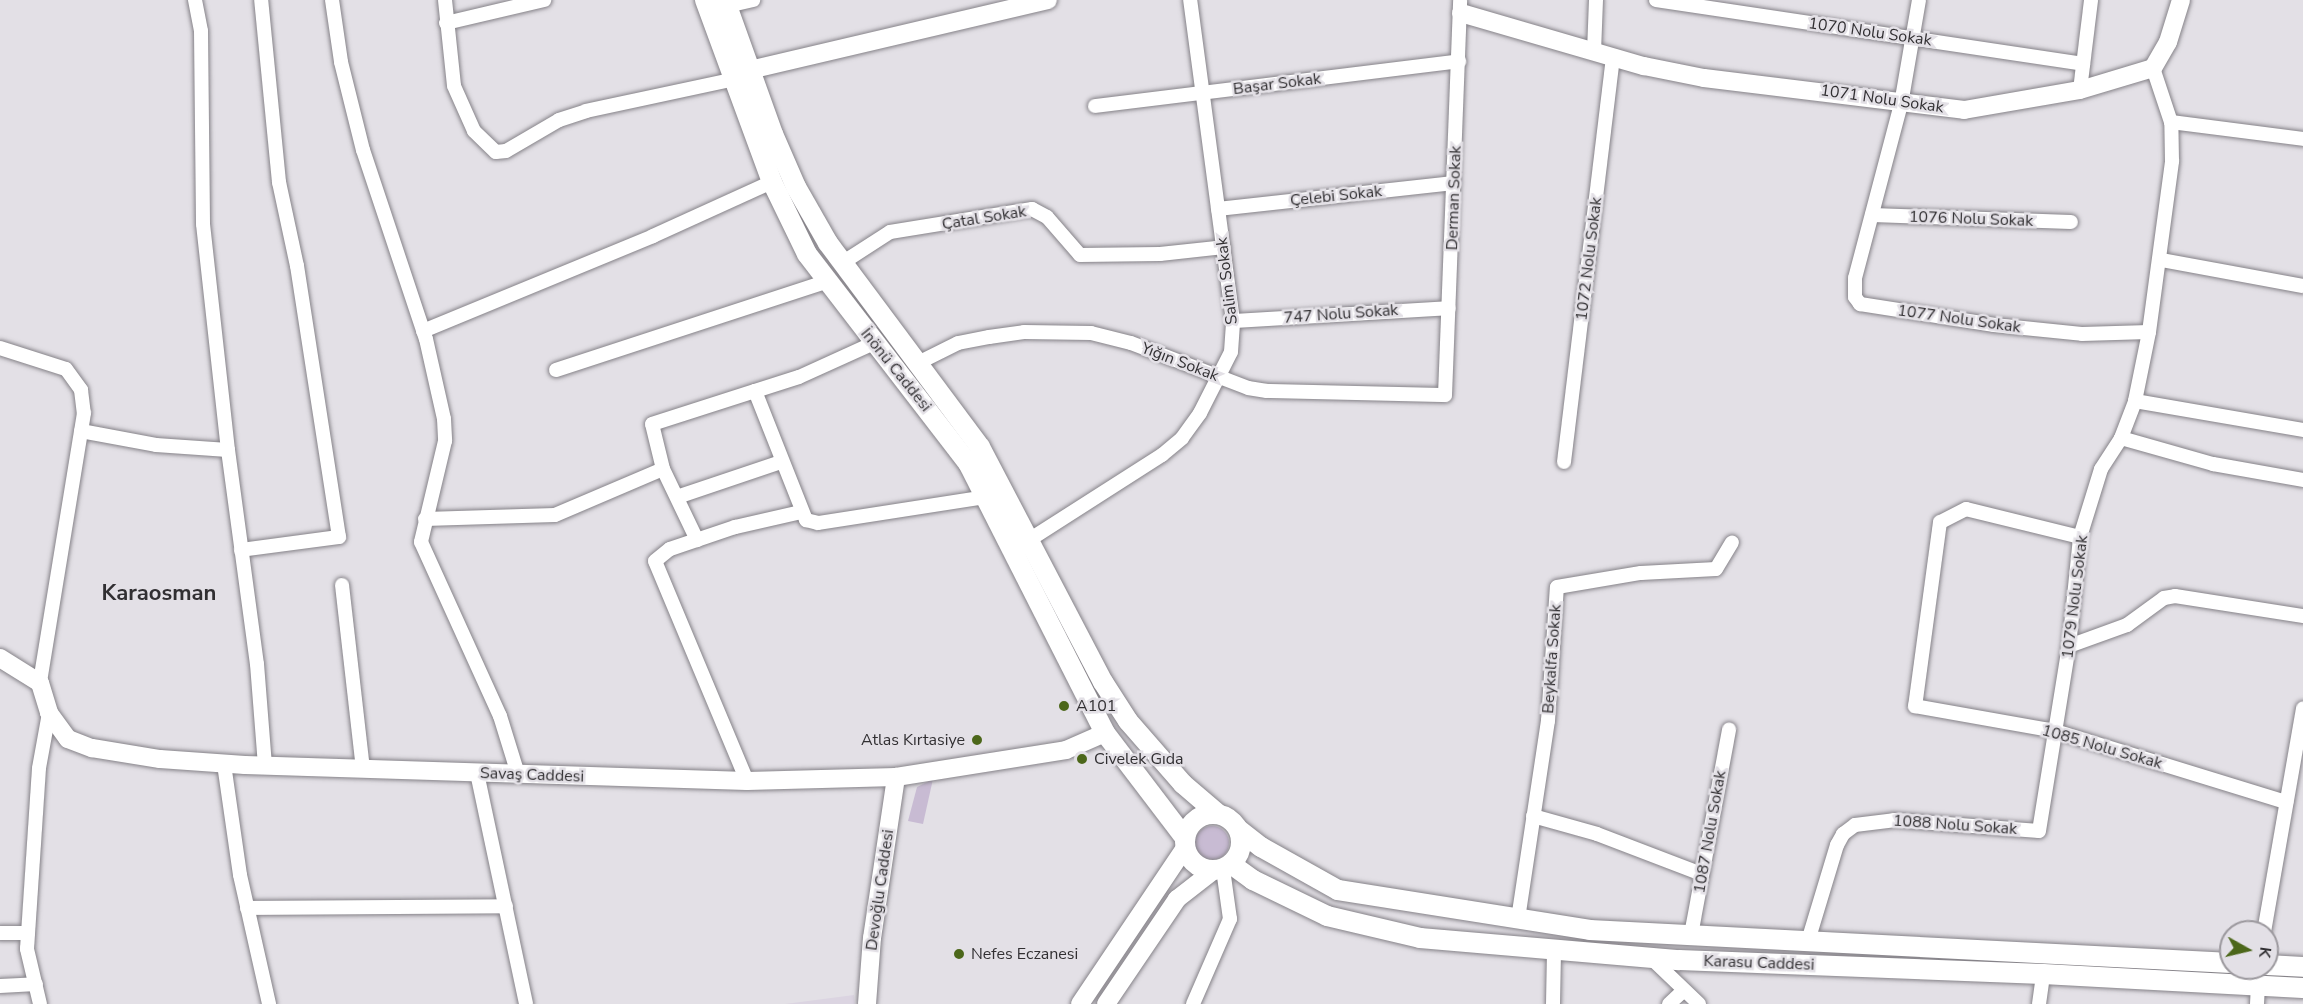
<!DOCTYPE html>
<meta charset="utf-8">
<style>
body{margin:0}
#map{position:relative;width:2303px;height:1004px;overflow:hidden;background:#e3e0e6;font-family:"Nunito Sans",sans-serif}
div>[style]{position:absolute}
.built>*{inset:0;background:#dbd4e1}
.green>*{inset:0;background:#c8bbd3}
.round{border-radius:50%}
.roads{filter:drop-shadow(0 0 2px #858288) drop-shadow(0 0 2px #858288)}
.minor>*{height:14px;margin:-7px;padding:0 7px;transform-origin:7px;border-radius:7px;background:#fff}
.tertiary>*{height:18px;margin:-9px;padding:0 9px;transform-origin:9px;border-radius:9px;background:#fff}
.secondary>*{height:20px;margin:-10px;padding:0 10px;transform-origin:10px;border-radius:10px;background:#fff}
.secondary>.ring{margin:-10px;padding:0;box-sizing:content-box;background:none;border:20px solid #fff;border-radius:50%}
.dots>*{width:16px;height:16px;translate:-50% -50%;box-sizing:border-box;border:3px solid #e3e0e6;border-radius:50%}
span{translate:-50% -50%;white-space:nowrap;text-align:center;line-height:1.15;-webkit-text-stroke:5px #e3e0e6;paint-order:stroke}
.street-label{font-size:16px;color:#312f32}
.poi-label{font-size:16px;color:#312f32}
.left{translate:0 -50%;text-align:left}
.right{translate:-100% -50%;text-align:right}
.district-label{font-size:22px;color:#312f32;font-weight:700}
.north{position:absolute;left:2219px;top:920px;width:60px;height:60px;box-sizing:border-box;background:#e3e0e6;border:2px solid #9c999e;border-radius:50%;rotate:98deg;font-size:16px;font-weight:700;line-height:24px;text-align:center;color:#312f32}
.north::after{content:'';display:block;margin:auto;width:21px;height:27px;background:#4c671a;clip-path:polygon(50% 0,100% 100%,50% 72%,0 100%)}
</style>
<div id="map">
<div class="built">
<i style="clip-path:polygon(854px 995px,855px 1004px,785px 1004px)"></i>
</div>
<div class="green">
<i style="clip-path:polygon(933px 779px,923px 824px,908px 821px,917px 787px)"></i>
<i class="round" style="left:1195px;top:826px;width:34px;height:34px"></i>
</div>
<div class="roads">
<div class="minor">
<i style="left:195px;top:0;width:32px;rotate:79deg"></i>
<i style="left:201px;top:31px;width:193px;rotate:89.4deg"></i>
<i style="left:203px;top:224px;width:227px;rotate:83.7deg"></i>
<i style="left:332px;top:0;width:63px;rotate:81.7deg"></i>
<i style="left:341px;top:62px;width:91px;rotate:76deg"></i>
<i style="left:363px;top:150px;width:199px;rotate:71.6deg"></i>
<i style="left:426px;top:339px;width:82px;rotate:77.3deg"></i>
<i style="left:444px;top:419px;width:22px;rotate:87deg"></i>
<i style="left:445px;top:441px;width:104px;rotate:103.4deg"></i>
<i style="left:421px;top:542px;width:191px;rotate:65.6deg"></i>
<i style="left:500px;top:716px;width:61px;rotate:72.8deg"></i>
<i style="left:445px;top:0;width:86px;rotate:84deg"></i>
<i style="left:454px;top:86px;width:49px;rotate:66deg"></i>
<i style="left:474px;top:131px;width:30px;rotate:44deg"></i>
<i style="left:496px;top:152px;width:10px;rotate:-6deg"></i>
<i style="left:506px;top:151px;width:61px;rotate:-30.3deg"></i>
<i style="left:559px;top:120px;width:28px;rotate:-18deg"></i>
<i style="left:586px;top:111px;width:148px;rotate:-12.1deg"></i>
<i style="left:1656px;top:0;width:432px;rotate:8.5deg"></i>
<i style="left:1919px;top:0;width:106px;rotate:99.8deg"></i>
<i style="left:1901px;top:104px;width:180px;rotate:104.8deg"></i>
<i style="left:1855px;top:278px;width:19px;rotate:90deg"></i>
<i style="left:1855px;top:297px;width:9px;rotate:54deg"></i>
<i style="left:1860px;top:304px;width:136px;rotate:8.9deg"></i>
<i style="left:1994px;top:325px;width:88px;rotate:5.8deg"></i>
<i style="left:2082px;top:334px;width:67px;rotate:-1.7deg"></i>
<i style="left:727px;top:6px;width:27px;rotate:-13deg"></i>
<i style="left:446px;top:23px;width:101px;rotate:-13.2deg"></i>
<i style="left:1594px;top:52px;width:52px;rotate:-87.8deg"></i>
<i style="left:2153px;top:68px;width:57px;rotate:71.6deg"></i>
<i style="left:2171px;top:122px;width:133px;rotate:7.3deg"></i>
<i style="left:2080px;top:90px;width:91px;rotate:-83deg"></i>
<i style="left:1095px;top:106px;width:367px;rotate:-7deg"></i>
<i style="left:1218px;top:209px;width:237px;rotate:-6.3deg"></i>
<i style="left:1872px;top:215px;width:199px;rotate:2deg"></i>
<i style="left:2161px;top:260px;width:144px;rotate:10.4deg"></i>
<i style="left:842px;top:263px;width:57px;rotate:-32.9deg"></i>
<i style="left:890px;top:232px;width:144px;rotate:-9.2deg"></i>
<i style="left:1032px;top:209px;width:17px;rotate:28deg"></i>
<i style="left:1047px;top:217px;width:50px;rotate:49deg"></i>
<i style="left:1080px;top:255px;width:80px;rotate:-0.7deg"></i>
<i style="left:1160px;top:254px;width:64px;rotate:-6.2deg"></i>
<i style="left:1233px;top:321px;width:216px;rotate:-3.4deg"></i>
<i style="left:423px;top:331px;width:249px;rotate:-22.4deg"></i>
<i style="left:653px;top:236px;width:131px;rotate:-24.4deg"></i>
<i style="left:0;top:348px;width:69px;rotate:17.7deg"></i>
<i style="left:66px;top:369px;width:26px;rotate:54deg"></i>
<i style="left:81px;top:390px;width:23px;rotate:83deg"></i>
<i style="left:84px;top:413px;width:274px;rotate:99.3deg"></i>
<i style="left:920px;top:362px;width:42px;rotate:-26.6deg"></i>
<i style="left:958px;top:343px;width:32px;rotate:-11deg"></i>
<i style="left:989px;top:337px;width:35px;rotate:-8deg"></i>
<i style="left:1024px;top:332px;width:67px;rotate:0.9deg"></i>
<i style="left:1091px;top:333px;width:41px;rotate:14deg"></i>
<i style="left:1131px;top:343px;width:125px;rotate:21deg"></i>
<i style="left:1248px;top:388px;width:19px;rotate:9deg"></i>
<i style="left:1267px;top:391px;width:178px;rotate:1.3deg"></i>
<i style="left:1445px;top:395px;width:395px;rotate:-87.8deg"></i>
<i style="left:556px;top:370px;width:284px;rotate:-18.1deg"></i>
<i style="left:755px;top:391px;width:46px;rotate:-17.7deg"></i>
<i style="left:799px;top:377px;width:82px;rotate:-24.4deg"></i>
<i style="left:2135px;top:401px;width:170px;rotate:9.8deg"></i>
<i style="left:81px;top:431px;width:76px;rotate:10.6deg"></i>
<i style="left:156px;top:445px;width:72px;rotate:4deg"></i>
<i style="left:228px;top:450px;width:216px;rotate:82.3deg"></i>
<i style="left:257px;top:664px;width:102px;rotate:85.5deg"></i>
<i style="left:2121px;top:438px;width:96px;rotate:15.8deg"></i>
<i style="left:2213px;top:464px;width:91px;rotate:10.1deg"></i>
<i style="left:1564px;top:462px;width:409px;rotate:-83.1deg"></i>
<i style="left:663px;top:469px;width:79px;rotate:64.4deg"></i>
<i style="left:677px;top:497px;width:110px;rotate:-18.6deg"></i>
<i style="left:425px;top:519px;width:130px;rotate:-1.8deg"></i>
<i style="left:555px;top:515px;width:117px;rotate:-23.1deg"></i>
<i style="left:663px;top:469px;width:46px;rotate:-103.7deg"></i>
<i style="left:652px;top:424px;width:108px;rotate:-17.8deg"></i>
<i style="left:755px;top:391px;width:139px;rotate:68.4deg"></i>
<i style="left:806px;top:520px;width:12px;rotate:14deg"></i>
<i style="left:818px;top:523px;width:170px;rotate:-8.8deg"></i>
<i style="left:2080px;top:537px;width:117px;rotate:-166.2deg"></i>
<i style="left:1966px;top:509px;width:29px;rotate:153deg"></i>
<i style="left:1940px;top:522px;width:186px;rotate:97.7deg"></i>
<i style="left:1915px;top:706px;width:142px;rotate:10.1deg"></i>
<i style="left:2055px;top:731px;width:242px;rotate:17.1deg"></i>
<i style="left:1029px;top:540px;width:158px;rotate:-32.6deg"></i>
<i style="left:1162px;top:455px;width:26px;rotate:-40deg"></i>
<i style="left:1182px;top:438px;width:31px;rotate:-54deg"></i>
<i style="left:1200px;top:413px;width:68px;rotate:-63.1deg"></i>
<i style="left:1231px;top:352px;width:31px;rotate:-86deg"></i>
<i style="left:1233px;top:321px;width:324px;rotate:-97.6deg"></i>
<i style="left:241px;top:550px;width:99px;rotate:-7.6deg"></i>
<i style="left:339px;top:537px;width:274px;rotate:-98.8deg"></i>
<i style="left:297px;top:266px;width:86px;rotate:-102.1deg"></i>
<i style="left:279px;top:182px;width:183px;rotate:-95.6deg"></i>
<i style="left:342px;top:585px;width:186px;rotate:83.5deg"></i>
<i style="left:2069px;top:646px;width:62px;rotate:-19.9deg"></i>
<i style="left:2127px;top:625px;width:46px;rotate:-36.1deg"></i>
<i style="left:2164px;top:598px;width:11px;rotate:-10deg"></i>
<i style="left:2175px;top:596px;width:130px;rotate:8.9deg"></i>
<i style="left:224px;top:764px;width:112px;rotate:81.8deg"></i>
<i style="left:240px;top:875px;width:132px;rotate:77.3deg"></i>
<i style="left:477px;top:773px;width:236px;rotate:78deg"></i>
<i style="left:747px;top:781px;width:238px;rotate:-112.7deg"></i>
<i style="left:655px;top:561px;width:19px;rotate:-39deg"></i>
<i style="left:670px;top:549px;width:69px;rotate:-18.7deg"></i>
<i style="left:735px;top:527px;width:68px;rotate:-12.8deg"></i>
<i style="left:1533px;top:816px;width:66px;rotate:15.7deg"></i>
<i style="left:1597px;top:834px;width:112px;rotate:20.9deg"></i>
<i style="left:247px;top:908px;width:259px;rotate:-0.4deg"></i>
<i style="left:1518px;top:919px;width:200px;rotate:-81.4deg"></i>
<i style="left:1548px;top:721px;width:134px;rotate:-86.2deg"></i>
<i style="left:1557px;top:587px;width:85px;rotate:-9.5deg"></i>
<i style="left:1641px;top:573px;width:75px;rotate:-3.1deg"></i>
<i style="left:1716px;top:569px;width:31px;rotate:-59deg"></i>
<i style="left:2264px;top:932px;width:227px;rotate:-80.1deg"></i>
<i style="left:0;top:933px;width:28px"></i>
<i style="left:1691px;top:935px;width:209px;rotate:-79.5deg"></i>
<i style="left:1808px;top:941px;width:100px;rotate:-73.2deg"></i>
<i style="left:1837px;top:845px;width:13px;rotate:-61deg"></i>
<i style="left:1843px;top:834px;width:15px;rotate:-37deg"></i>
<i style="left:1855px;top:825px;width:39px;rotate:-7deg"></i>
<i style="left:1894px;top:820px;width:145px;rotate:4.3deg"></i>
<i style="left:2039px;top:831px;width:187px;rotate:-80.8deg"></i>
<i style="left:2069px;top:646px;width:110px;rotate:-84.2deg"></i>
<i style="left:2080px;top:537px;width:71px;rotate:-72.8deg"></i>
<i style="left:2101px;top:469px;width:37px;rotate:-57deg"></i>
<i style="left:2121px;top:438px;width:40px;rotate:-69deg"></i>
<i style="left:2135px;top:401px;width:70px;rotate:-78.5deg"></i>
<i style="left:2149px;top:332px;width:173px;rotate:-82.3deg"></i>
<i style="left:2172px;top:161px;width:39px;rotate:-91deg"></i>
<i style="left:1650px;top:957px;width:68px;rotate:43.8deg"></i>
<i style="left:0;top:986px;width:36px;rotate:-3deg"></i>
<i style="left:40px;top:1004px;width:57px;rotate:-103.3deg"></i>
<i style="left:27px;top:949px;width:181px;rotate:-86.2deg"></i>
<i style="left:39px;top:768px;width:56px;rotate:-79.7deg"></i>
<i style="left:1193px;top:1004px;width:93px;rotate:-66.5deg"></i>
<i style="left:1230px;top:919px;width:50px;rotate:-98deg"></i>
<i style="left:1553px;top:1004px;width:53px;rotate:-88.9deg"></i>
<i style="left:1669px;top:1004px;width:19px;rotate:-43deg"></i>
<i style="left:2039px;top:1004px;width:30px;rotate:-82deg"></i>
<i style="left:2257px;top:1004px;width:18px;rotate:-87deg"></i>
</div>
<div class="tertiary">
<i style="left:1461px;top:13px;width:191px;rotate:16.2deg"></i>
<i style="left:1644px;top:66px;width:61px;rotate:11.3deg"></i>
<i style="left:1704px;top:78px;width:262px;rotate:7deg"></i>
<i style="left:1964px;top:110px;width:118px;rotate:-9.8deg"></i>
<i style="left:2080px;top:90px;width:76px;rotate:-16.8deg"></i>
<i style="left:2153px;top:68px;width:30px;rotate:-60deg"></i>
<i style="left:2168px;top:42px;width:44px;rotate:-72.8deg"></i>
<i style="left:750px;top:70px;width:306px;rotate:-13.2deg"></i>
<i style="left:0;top:658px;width:47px;rotate:32deg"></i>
<i style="left:40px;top:683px;width:31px;rotate:73deg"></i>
<i style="left:49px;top:713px;width:32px;rotate:54deg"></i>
<i style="left:68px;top:739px;width:26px;rotate:21deg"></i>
<i style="left:92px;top:748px;width:69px;rotate:9.2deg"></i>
<i style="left:160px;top:759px;width:85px;rotate:4deg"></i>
<i style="left:245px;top:765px;width:502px;rotate:1.83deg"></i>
<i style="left:747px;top:781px;width:149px;rotate:-1.5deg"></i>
<i style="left:896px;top:777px;width:172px;rotate:-9deg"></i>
<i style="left:1066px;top:750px;width:43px;rotate:-23.6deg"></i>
<i style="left:867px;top:1004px;width:66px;rotate:-85.7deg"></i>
<i style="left:872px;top:938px;width:163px;rotate:-81.5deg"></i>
<i style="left:1080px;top:1004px;width:188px;rotate:-56.1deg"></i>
<i style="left:1106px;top:1004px;width:127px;rotate:-55.9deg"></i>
<i style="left:1177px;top:899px;width:46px;rotate:-37.9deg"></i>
</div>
<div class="secondary">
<i style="left:705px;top:0;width:194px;rotate:69.8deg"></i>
<i style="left:772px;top:182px;width:80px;rotate:64.1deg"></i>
<i style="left:807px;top:254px;width:264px;rotate:52.4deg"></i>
<i style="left:968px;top:463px;width:303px;rotate:63.1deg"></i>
<i style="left:1105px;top:733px;width:132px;rotate:52.7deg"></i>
<i style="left:725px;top:0;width:142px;rotate:70.3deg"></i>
<i style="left:773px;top:134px;width:58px;rotate:66.5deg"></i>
<i style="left:796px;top:187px;width:64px;rotate:60.3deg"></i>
<i style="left:828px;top:243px;width:254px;rotate:53.3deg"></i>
<i style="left:980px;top:447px;width:265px;rotate:62.4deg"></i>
<i style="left:1103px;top:682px;width:46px;rotate:57.3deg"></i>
<i style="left:1128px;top:721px;width:84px;rotate:48.9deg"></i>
<i style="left:1183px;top:784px;width:46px;rotate:40.6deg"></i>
<i class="ring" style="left:1185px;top:814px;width:36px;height:36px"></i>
<i style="left:1239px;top:830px;width:28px;rotate:38deg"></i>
<i style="left:1261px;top:847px;width:88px;rotate:29.2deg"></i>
<i style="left:1338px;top:890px;width:255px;rotate:9deg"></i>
<i style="left:1590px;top:930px;width:642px;rotate:2.95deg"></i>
<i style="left:1231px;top:864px;width:27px;rotate:36deg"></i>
<i style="left:1253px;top:880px;width:82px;rotate:25.9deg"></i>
<i style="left:1327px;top:916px;width:96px;rotate:13.3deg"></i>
<i style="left:1420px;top:938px;width:260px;rotate:4.9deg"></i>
<i style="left:1679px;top:960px;width:364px;rotate:2.2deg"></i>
<i style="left:2043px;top:974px;width:260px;rotate:3.1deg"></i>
<i style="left:2267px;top:965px;width:36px;rotate:3deg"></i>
</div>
</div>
<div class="dots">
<i style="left:1064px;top:706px;background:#4c671a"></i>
<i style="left:977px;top:740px;background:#4c671a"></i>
<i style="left:1082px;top:759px;background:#4c671a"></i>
<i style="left:959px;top:954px;background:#4c671a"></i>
</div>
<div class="street-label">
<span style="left:1870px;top:32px;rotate:8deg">1070 Nolu Sokak</span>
<span style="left:1277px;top:84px;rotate:-7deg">Başar Sokak</span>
<span style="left:1882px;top:99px;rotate:8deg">1071 Nolu Sokak</span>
<span style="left:1336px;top:196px;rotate:-6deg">Çelebi Sokak</span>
<span style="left:1454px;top:198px;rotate:-88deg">Derman Sokak</span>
<span style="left:984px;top:218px;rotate:-9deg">Çatal Sokak</span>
<span style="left:1971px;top:219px;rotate:2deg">1076 Nolu Sokak</span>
<span style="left:1589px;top:259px;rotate:-83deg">1072 Nolu Sokak</span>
<span style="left:1227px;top:281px;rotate:-97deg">Salim Sokak</span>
<span style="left:1341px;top:314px;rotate:-4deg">747 Nolu Sokak</span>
<span style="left:1959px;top:319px;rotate:8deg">1077 Nolu Sokak</span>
<span style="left:1180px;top:362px;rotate:21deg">Yığın Sokak</span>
<span style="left:896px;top:370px;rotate:51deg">İnönü Caddesi</span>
<span style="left:2075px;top:597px;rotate:-83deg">1079 Nolu Sokak</span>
<span style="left:1552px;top:659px;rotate:-86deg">Beykalfa Sokak</span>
<span style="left:2102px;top:747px;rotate:16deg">1085 Nolu Sokak</span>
<span style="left:532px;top:775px;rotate:2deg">Savaş Caddesi</span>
<span style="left:1955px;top:825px;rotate:4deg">1088 Nolu Sokak</span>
<span style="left:1710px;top:832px;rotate:-80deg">1087 Nolu Sokak</span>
<span style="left:880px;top:890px;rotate:-82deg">Devoğlu Caddesi</span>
<span style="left:1759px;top:963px;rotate:2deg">Karasu Caddesi</span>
</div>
<div class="poi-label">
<span class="left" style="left:1076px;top:706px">A101</span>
<span class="right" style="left:965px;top:740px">Atlas Kırtasiye</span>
<span class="left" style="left:1094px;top:759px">Civelek Gıda</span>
<span class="left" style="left:971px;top:954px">Nefes Eczanesi</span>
</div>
<div class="district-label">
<span style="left:159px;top:594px">Karaosman</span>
</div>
<div class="north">K</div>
</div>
